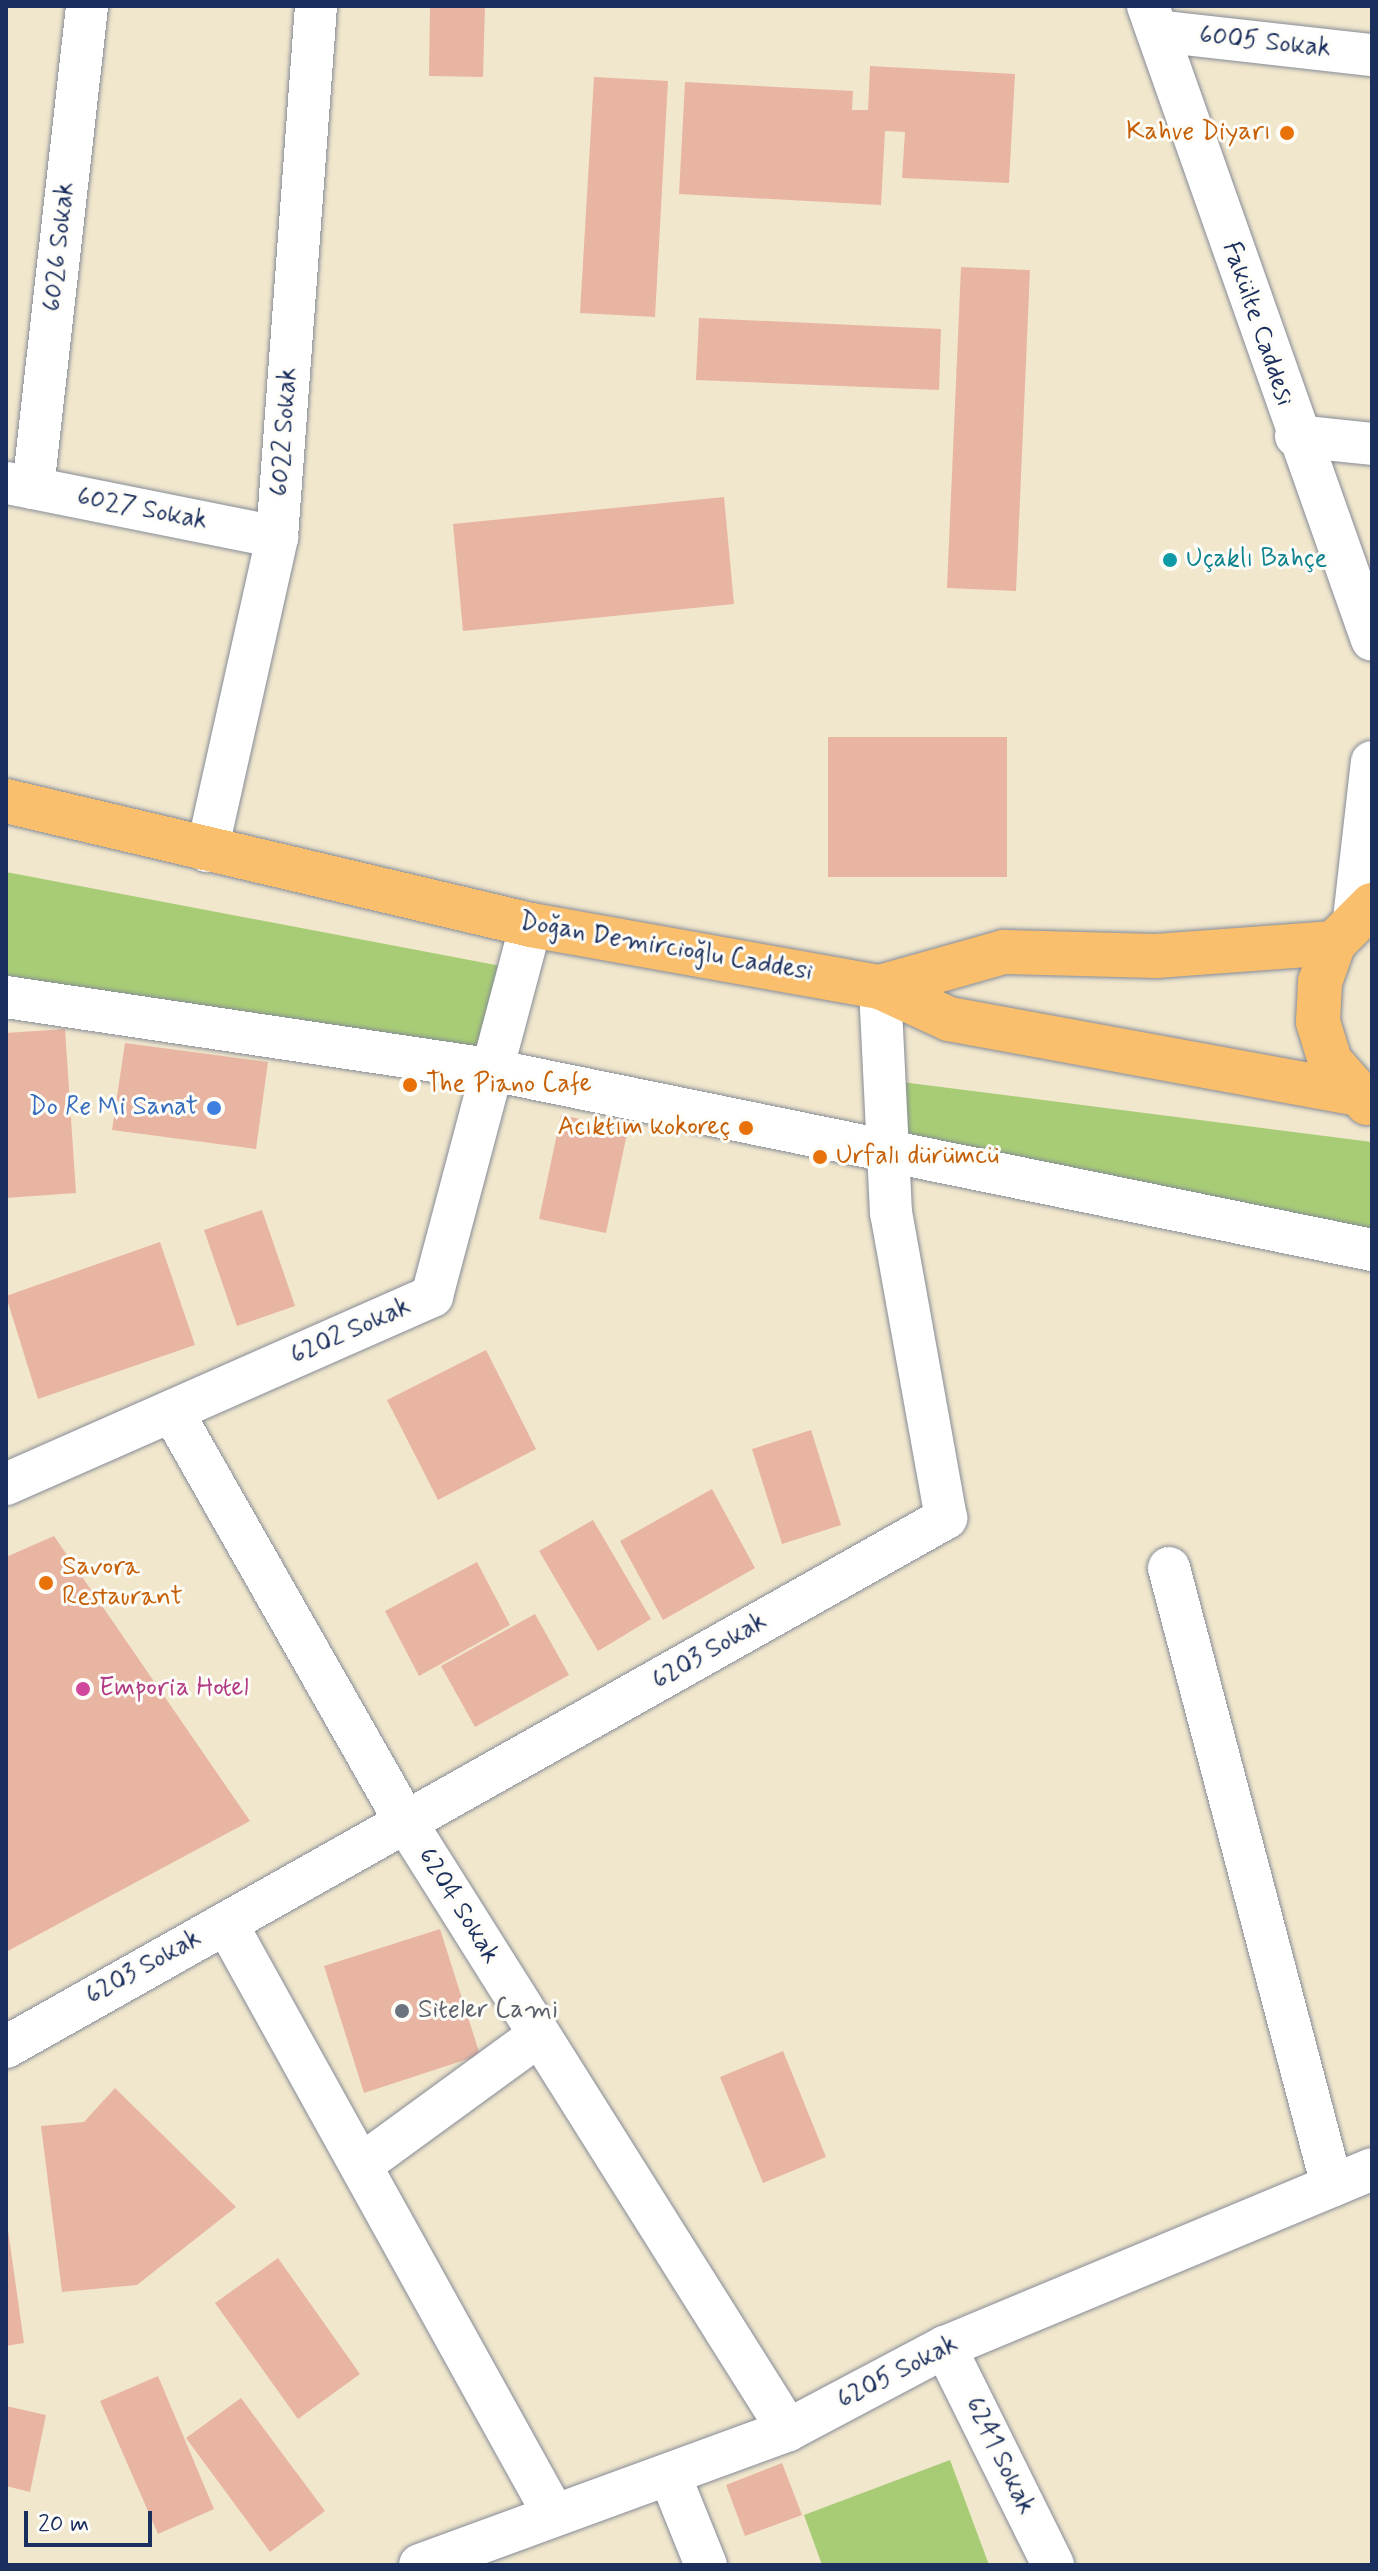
<!DOCTYPE html>
<meta charset="utf-8">
<style>
body{margin:0}
#map{position:relative;width:1378px;height:2571px;overflow:hidden;background:#f1e7cd;font-family:Mynerve,sans-serif}
div>[style]{position:absolute}
.green>*{inset:0;background:#a8cc76}
.building>*{inset:0;background:#e9b5a3}
.roads{filter:drop-shadow(0 0 2px #868b96) drop-shadow(0 0 2px #868b96)}
.minor>*{height:42px;margin:-21px;padding:0 21px;transform-origin:21px;border-radius:21px;background:#fff}
.major>*{height:44px;margin:-22px;padding:0 22px;transform-origin:22px;border-radius:22px;background:#f9bf6d}
.dots>*{width:22px;height:22px;translate:-50% -50%;box-sizing:border-box;border:4px solid #fdfcf7;border-radius:50%}
span{translate:-50% -50%;white-space:nowrap;text-align:center;line-height:1.15;-webkit-text-stroke:6px #fdfcf7;paint-order:stroke}
.street-label{font-size:26px;color:#1b2f5e}
.food-label{font-size:26px;color:#c56008}
.right{translate:-100% -50%;text-align:right}
.left{translate:0 -50%;text-align:left}
.culture-label{font-size:26px;color:#0d838f}
.shop-label{font-size:26px;color:#366cbe}
.hotel-label{font-size:26px;color:#b23c85}
.worship-label{font-size:26px;color:#5b616d}
.frame{position:absolute;inset:0;border:8px solid #1b2f5e;pointer-events:none}
.scale{position:absolute;left:24px;top:2511px;width:128px;height:36px;box-sizing:border-box;border:4px solid #1b2f5e;border-top:0;padding-left:10px;font-size:24px;line-height:28px;white-space:nowrap;color:#1b2f5e;-webkit-text-stroke:6px #fdfcf7;paint-order:stroke}
</style>
<div id="map">
<div class="green">
<i style="clip-path:polygon(6px 872px,501px 966px,483px 1059px,6px 975px)"></i>
<i style="clip-path:polygon(886px 1080px,1372px 1142px,1372px 1250px,889px 1155px)"></i>
<i style="clip-path:polygon(950px 2460px,989px 2565px,822px 2565px,804px 2515px)"></i>
</div>
<div class="building">
<i style="clip-path:polygon(430px 6px,485px 6px,483px 77px,429px 76px)"></i>
<i style="clip-path:polygon(870px 66px,1015px 74px,1009px 183px,902px 178px,905px 132px,885px 131px,881px 205px,679px 194px,685px 82px,853px 91px,852px 110px,868px 110px)"></i>
<i style="clip-path:polygon(594px 77px,668px 81px,655px 317px,580px 313px)"></i>
<i style="clip-path:polygon(961px 267px,1030px 270px,1016px 591px,947px 588px)"></i>
<i style="clip-path:polygon(699px 318px,941px 329px,939px 390px,696px 380px)"></i>
<i style="clip-path:polygon(724px 497px,734px 604px,463px 631px,453px 524px)"></i>
<i style="clip-path:polygon(828px 737px,1007px 737px,1007px 877px,828px 877px)"></i>
<i style="clip-path:polygon(65px 1029px,76px 1193px,6px 1198px,6px 1033px)"></i>
<i style="clip-path:polygon(125px 1043px,268px 1062px,256px 1149px,112px 1130px)"></i>
<i style="clip-path:polygon(561px 1115px,628px 1129px,606px 1233px,539px 1219px)"></i>
<i style="clip-path:polygon(262px 1210px,295px 1306px,237px 1326px,204px 1230px)"></i>
<i style="clip-path:polygon(160px 1242px,195px 1345px,38px 1399px,6px 1296px)"></i>
<i style="clip-path:polygon(486px 1350px,536px 1449px,438px 1500px,387px 1400px)"></i>
<i style="clip-path:polygon(811px 1430px,841px 1525px,782px 1544px,752px 1449px)"></i>
<i style="clip-path:polygon(712px 1489px,755px 1568px,663px 1620px,620px 1541px)"></i>
<i style="clip-path:polygon(593px 1520px,651px 1619px,598px 1651px,539px 1551px)"></i>
<i style="clip-path:polygon(54px 1536px,250px 1821px,6px 1952px,6px 1557px)"></i>
<i style="clip-path:polygon(477px 1562px,510px 1625px,419px 1676px,385px 1611px)"></i>
<i style="clip-path:polygon(535px 1614px,569px 1675px,475px 1727px,441px 1666px)"></i>
<i style="clip-path:polygon(440px 1929px,480px 2055px,364px 2093px,324px 1966px)"></i>
<i style="clip-path:polygon(783px 2051px,826px 2157px,763px 2183px,720px 2077px)"></i>
<i style="clip-path:polygon(115px 2088px,236px 2207px,137px 2285px,62px 2292px,41px 2126px,84px 2122px)"></i>
<i style="clip-path:polygon(6px 2216px,24px 2343px,6px 2346px)"></i>
<i style="clip-path:polygon(278px 2258px,360px 2374px,298px 2419px,215px 2303px)"></i>
<i style="clip-path:polygon(158px 2376px,214px 2509px,158px 2534px,100px 2401px)"></i>
<i style="clip-path:polygon(241px 2398px,325px 2511px,270px 2552px,186px 2438px)"></i>
<i style="clip-path:polygon(6px 2406px,46px 2415px,30px 2492px,6px 2486px)"></i>
<i style="clip-path:polygon(782px 2463px,802px 2515px,745px 2536px,726px 2485px)"></i>
</div>
<div class="roads">
<div class="minor">
<i style="left:1148px;top:6px;width:672px;rotate:70.54deg"></i>
<i style="left:1157px;top:31px;width:216px;rotate:6.4deg"></i>
<i style="left:1296px;top:436px;width:76px;rotate:6deg"></i>
<i style="left:7px;top:483px;width:275px;rotate:11.3deg"></i>
<i style="left:33px;top:488px;width:485px;rotate:-83.6deg"></i>
<i style="left:207px;top:851px;width:322px;rotate:-77.4deg"></i>
<i style="left:277px;top:537px;width:532px;rotate:-85.8deg"></i>
<i style="left:1354px;top:919px;width:158px;rotate:-83.5deg"></i>
<i style="left:6px;top:997px;width:491px;rotate:8.5deg"></i>
<i style="left:492px;top:1070px;width:898px;rotate:11.56deg"></i>
<i style="left:172px;top:1411px;width:475px;rotate:60.4deg"></i>
<i style="left:407px;top:1824px;width:716px;rotate:57.84deg"></i>
<i style="left:6px;top:1484px;width:466px;rotate:-23.8deg"></i>
<i style="left:432px;top:1296px;width:384px;rotate:-75.1deg"></i>
<i style="left:1169px;top:1568px;width:639px;rotate:75.22deg"></i>
<i style="left:226px;top:1923px;width:677px;rotate:61.01deg"></i>
<i style="left:6px;top:2047px;width:1079px;rotate:-29.37deg"></i>
<i style="left:946px;top:1518px;width:310px;rotate:-100.2deg"></i>
<i style="left:891px;top:1213px;width:226px;rotate:-92.8deg"></i>
<i style="left:361px;top:2165px;width:220px;rotate:-36.1deg"></i>
<i style="left:945px;top:2347px;width:243px;rotate:63.6deg"></i>
<i style="left:670px;top:2476px;width:96px;rotate:68deg"></i>
<i style="left:420px;top:2565px;width:392px;rotate:-20.1deg"></i>
<i style="left:788px;top:2430px;width:178px;rotate:-27.9deg"></i>
<i style="left:945px;top:2347px;width:463px;rotate:-22.6deg"></i>
</div>
<div class="major">
<i style="left:6px;top:801px;width:539px;rotate:13.29deg"></i>
<i style="left:531px;top:925px;width:354px;rotate:10.1deg"></i>
<i style="left:880px;top:987px;width:129px;rotate:-15.8deg"></i>
<i style="left:1004px;top:952px;width:152px;rotate:1.5deg"></i>
<i style="left:1156px;top:956px;width:178px;rotate:-4.2deg"></i>
<i style="left:880px;top:987px;width:76px;rotate:24.9deg"></i>
<i style="left:949px;top:1019px;width:411px;rotate:10.4deg"></i>
<i style="left:1367px;top:1103px;width:56px;rotate:-131.4deg"></i>
<i style="left:1330px;top:1061px;width:41px;rotate:-107.1deg"></i>
<i style="left:1318px;top:1022px;width:40px;rotate:-87.1deg"></i>
<i style="left:1320px;top:982px;width:41px;rotate:-70.3deg"></i>
<i style="left:1334px;top:943px;width:54px;rotate:-45deg"></i>
</div>
</div>
<div class="dots">
<i style="left:1287px;top:133px;background:#e8710a"></i>
<i style="left:1170px;top:560px;background:#0f9aa8"></i>
<i style="left:410px;top:1085px;background:#e8710a"></i>
<i style="left:214px;top:1108px;background:#3f7fe0"></i>
<i style="left:746px;top:1128px;background:#e8710a"></i>
<i style="left:820px;top:1157px;background:#e8710a"></i>
<i style="left:46px;top:1583px;background:#e8710a"></i>
<i style="left:83px;top:1689px;background:#d1479c"></i>
<i style="left:402px;top:2011px;background:#6b7280"></i>
</div>
<div class="street-label">
<span style="left:1265px;top:43px;rotate:6deg">6005 Sokak</span>
<span style="left:60px;top:247px;rotate:-84deg">6026 Sokak</span>
<span style="left:1257px;top:324px;rotate:71deg">Fakülte Caddesi</span>
<span style="left:285px;top:432px;rotate:-86deg">6022 Sokak</span>
<span style="left:142px;top:510px;rotate:11deg">6027 Sokak</span>
<span style="left:666px;top:948px;rotate:10deg">Doğan Demircioğlu Caddesi</span>
<span style="left:351px;top:1332px;rotate:-24deg">6202 Sokak</span>
<span style="left:710px;top:1652px;rotate:-30deg">6203 Sokak</span>
<span style="left:458px;top:1906px;rotate:58deg">6204 Sokak</span>
<span style="left:144px;top:1968px;rotate:-29deg">6203 Sokak</span>
<span style="left:898px;top:2373px;rotate:-27deg">6205 Sokak</span>
<span style="left:999px;top:2456px;rotate:64deg">6241 Sokak</span>
</div>
<div class="food-label">
<span class="right" style="left:1271px;top:133px">Kahve Diyarı</span>
<span class="left" style="left:426px;top:1085px">The Piano Cafe</span>
<span class="right" style="left:730px;top:1128px">Acıktım kokoreç</span>
<span class="left" style="left:836px;top:1157px">Urfalı dürümcü</span>
<span class="left" style="left:62px;top:1583px">Savora<br>Restaurant</span>
</div>
<div class="culture-label">
<span class="left" style="left:1186px;top:560px">Uçaklı Bahçe</span>
</div>
<div class="shop-label">
<span class="right" style="left:198px;top:1108px">Do Re Mi Sanat</span>
</div>
<div class="hotel-label">
<span class="left" style="left:99px;top:1689px">Emporia Hotel</span>
</div>
<div class="worship-label">
<span class="left" style="left:418px;top:2011px">Siteler Cami</span>
</div>
<div class="frame"></div>
<div class="scale">20 m</div>
</div>
